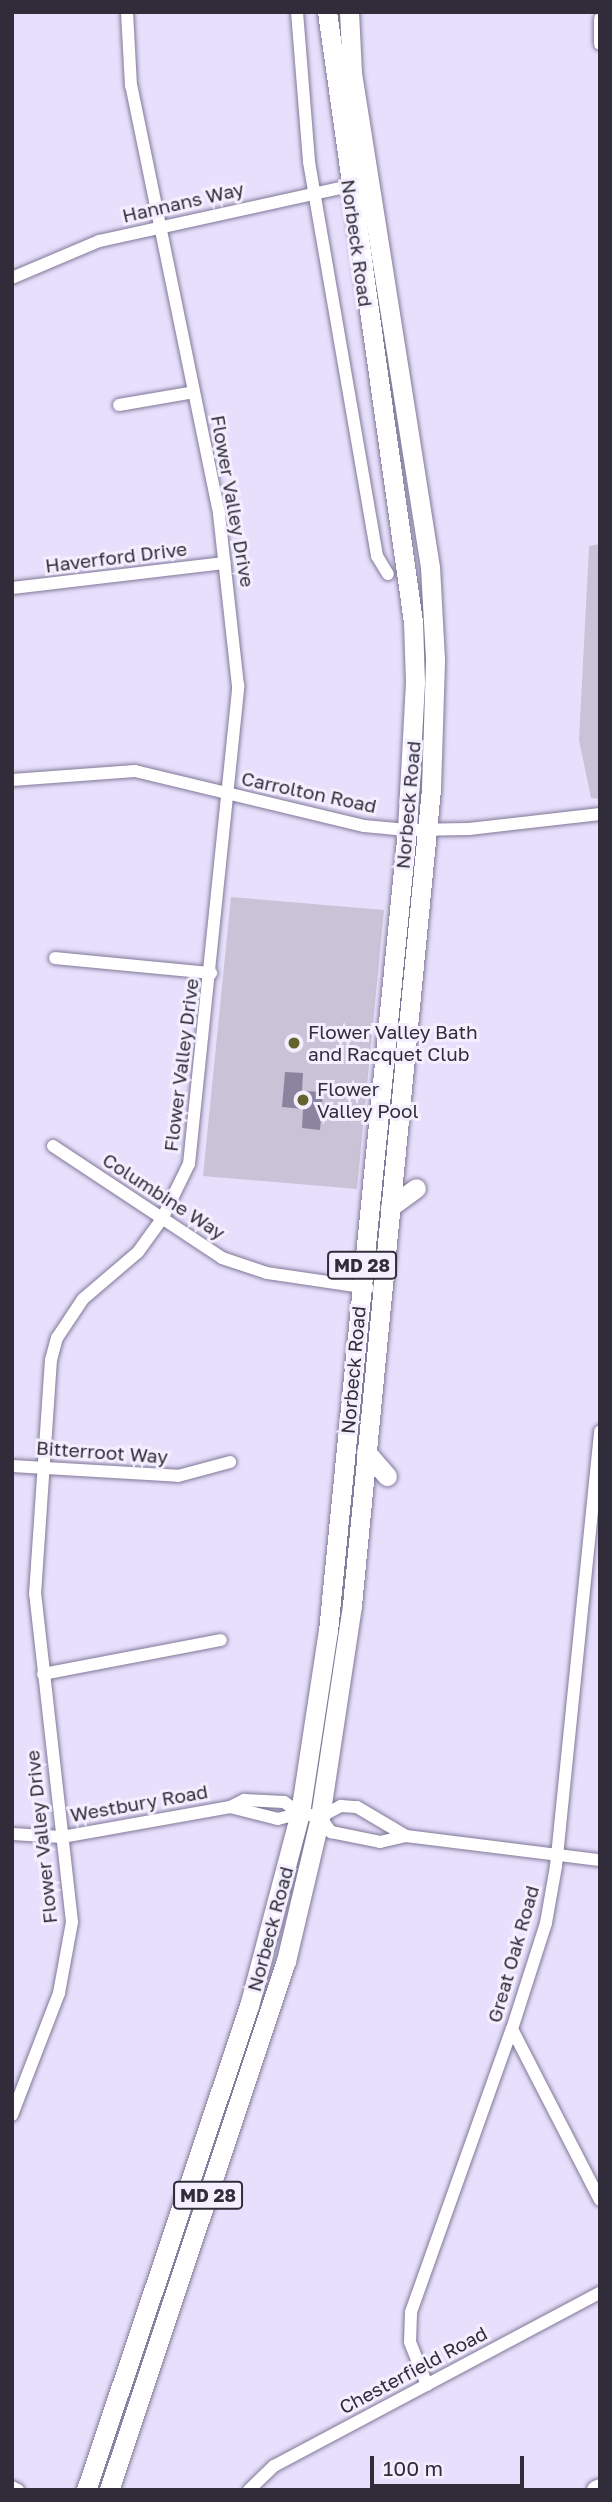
<!DOCTYPE html>
<style>
body{margin:0}
#map{position:relative;width:612px;height:2502px;overflow:hidden;background:#e7e0fc;font-family:"Golos Text",sans-serif}
div>[style]{position:absolute}
.green>*{inset:0;background:#c8c3d7}
.water>*{inset:0;background:#8b849f}
.roads{filter:drop-shadow(0 0 2px #807898) drop-shadow(0 0 2px #807898)}
.street>*{height:12px;margin:-6px;padding:0 6px;transform-origin:6px;border-radius:6px;background:#fff}
.secondary>*{height:18px;margin:-9px;padding:0 9px;transform-origin:9px;border-radius:9px;background:#fff}
.primary>*{height:19px;margin:-9.5px;padding:0 9.5px;transform-origin:9.5px;border-radius:9.5px;background:#fff}
.dots>*{width:19px;height:19px;translate:-50% -50%;box-sizing:border-box;border:4px solid #f3effe;border-radius:50%}
span{translate:-50% -50%;white-space:nowrap;text-align:center;line-height:1.15;-webkit-text-stroke:6px #f3effe;paint-order:stroke}
.shield-label span{padding:2px 5px;background:#f3effe;border:2px solid;border-radius:5px;-webkit-text-stroke-width:0}
.shield-label{font-size:18px;color:#302c3a;font-weight:700}
.street-label{font-size:19px;color:#302c3a}
.poi-label{font-size:19px;color:#302c3a}
.left{translate:0 -50%;text-align:left}
.frame{position:absolute;inset:0;border:14px solid #302c3a;pointer-events:none}
.scale{position:absolute;left:370px;top:2456px;width:154px;height:32px;box-sizing:border-box;border:4px solid #302c3a;border-top:0;padding-left:9px;font-size:21px;line-height:24px;white-space:nowrap;color:#302c3a;-webkit-text-stroke:5px #f3effe;paint-order:stroke}
</style>
<div id="map">
<div class="green">
<i style="clip-path:polygon(600px 544px,600px 799px,591px 798px,579px 740px,589px 546px)"></i>
<i style="clip-path:polygon(231px 897px,384px 910px,357px 1189px,203px 1176px)"></i>
</div>
<div class="water">
<i style="clip-path:polygon(285px 1072px,303px 1073px,302px 1091px,323px 1092px,320px 1130px,302px 1128px,303px 1109px,282px 1107px)"></i>
</div>
<div class="roads">
<div class="street">
<i style="left:297px;top:12px;width:150px;rotate:85.4deg"></i>
<i style="left:309px;top:162px;width:400px;rotate:80.2deg"></i>
<i style="left:377px;top:556px;width:21px;rotate:59deg"></i>
<i style="left:600px;top:19px;width:25px;rotate:90deg"></i>
<i style="left:12px;top:278px;width:95px;rotate:-23deg"></i>
<i style="left:99px;top:241px;width:265px;rotate:-12.4deg"></i>
<i style="left:119px;top:405px;width:76px;rotate:-9.8deg"></i>
<i style="left:12px;top:588px;width:214px;rotate:-6.7deg"></i>
<i style="left:12px;top:780px;width:123px;rotate:-4.2deg"></i>
<i style="left:135px;top:771px;width:236px;rotate:13.5deg"></i>
<i style="left:364px;top:826px;width:43px;rotate:5.3deg"></i>
<i style="left:407px;top:830px;width:62px;rotate:-0.9deg"></i>
<i style="left:469px;top:829px;width:132px;rotate:-6.5deg"></i>
<i style="left:55px;top:958px;width:157px;rotate:5.5deg"></i>
<i style="left:53px;top:1146px;width:203px;rotate:33.5deg"></i>
<i style="left:222px;top:1258px;width:47px;rotate:18.4deg"></i>
<i style="left:267px;top:1273px;width:102px;rotate:8.4deg"></i>
<i style="left:12px;top:1466px;width:166px;rotate:3.4deg"></i>
<i style="left:178px;top:1476px;width:54px;rotate:-15.1deg"></i>
<i style="left:43px;top:1674px;width:181px;rotate:-10.8deg"></i>
<i style="left:230px;top:1807px;width:49px;rotate:14deg"></i>
<i style="left:278px;top:1819px;width:23px;rotate:-15deg"></i>
<i style="left:320px;top:1817px;width:19px;rotate:54deg"></i>
<i style="left:331px;top:1832px;width:50px;rotate:11.5deg"></i>
<i style="left:380px;top:1842px;width:27px;rotate:-13deg"></i>
<i style="left:406px;top:1836px;width:195px;rotate:7.1deg"></i>
<i style="left:12px;top:1834px;width:50px;rotate:3.4deg"></i>
<i style="left:62px;top:1837px;width:171px;rotate:-10.1deg"></i>
<i style="left:230px;top:1807px;width:16px;rotate:-27deg"></i>
<i style="left:244px;top:1800px;width:40px;rotate:2.9deg"></i>
<i style="left:284px;top:1802px;width:19px;rotate:35deg"></i>
<i style="left:300px;top:1813px;width:20px;rotate:11deg"></i>
<i style="left:320px;top:1817px;width:24px;rotate:-28deg"></i>
<i style="left:341px;top:1806px;width:16px;rotate:4deg"></i>
<i style="left:357px;top:1807px;width:57px;rotate:30.6deg"></i>
<i style="left:512px;top:2029px;width:192px;rotate:62.8deg"></i>
<i style="left:12px;top:2115px;width:131px;rotate:-68.9deg"></i>
<i style="left:59px;top:1993px;width:72px;rotate:-79.6deg"></i>
<i style="left:72px;top:1922px;width:330px;rotate:-96.4deg"></i>
<i style="left:35px;top:1594px;width:235px;rotate:-86.1deg"></i>
<i style="left:51px;top:1360px;width:23px;rotate:-75deg"></i>
<i style="left:57px;top:1338px;width:47px;rotate:-56.3deg"></i>
<i style="left:83px;top:1299px;width:72px;rotate:-40.5deg"></i>
<i style="left:138px;top:1252px;width:41px;rotate:-54deg"></i>
<i style="left:162px;top:1219px;width:61px;rotate:-63.9deg"></i>
<i style="left:189px;top:1164px;width:481px;rotate:-84.1deg"></i>
<i style="left:238px;top:686px;width:174px;rotate:-96.3deg"></i>
<i style="left:219px;top:513px;width:436px;rotate:-101.6deg"></i>
<i style="left:131px;top:86px;width:74px;rotate:-93.1deg"></i>
<i style="left:427px;top:2385px;width:46px;rotate:-111.6deg"></i>
<i style="left:410px;top:2342px;width:30px;rotate:-88deg"></i>
<i style="left:411px;top:2312px;width:300px;rotate:-70.4deg"></i>
<i style="left:512px;top:2029px;width:111px;rotate:-72.2deg"></i>
<i style="left:546px;top:1923px;width:58px;rotate:-80deg"></i>
<i style="left:556px;top:1866px;width:437px;rotate:-84.2deg"></i>
<i style="left:12px;top:2487px;width:7px;rotate:27deg"></i>
<i style="left:249px;top:2490px;width:35px;rotate:-44deg"></i>
<i style="left:274px;top:2466px;width:369px;rotate:-28deg"></i>
</div>
<div class="secondary">
<i style="left:596px;top:2490px;width:4px;rotate:-27deg"></i>
</div>
<div class="primary">
<i style="left:390px;top:1207px;width:32px;rotate:-36deg"></i>
<i style="left:366px;top:1452px;width:32px;rotate:49deg"></i>
<i style="left:86px;top:2490px;width:511px;rotate:-71.39deg"></i>
<i style="left:249px;top:2006px;width:200px;rotate:-75.2deg"></i>
<i style="left:300px;top:1813px;width:184px;rotate:-81.3deg"></i>
<i style="left:328px;top:1631px;width:805px;rotate:-84.37deg"></i>
<i style="left:407px;top:830px;width:148px;rotate:-86.9deg"></i>
<i style="left:415px;top:682px;width:60px;rotate:-91.9deg"></i>
<i style="left:413px;top:622px;width:616px;rotate:-98.02deg"></i>
<i style="left:109px;top:2490px;width:558px;rotate:-71.5deg"></i>
<i style="left:286px;top:1961px;width:148px;rotate:-76.7deg"></i>
<i style="left:320px;top:1817px;width:214px;rotate:-81.4deg"></i>
<i style="left:352px;top:1605px;width:820px;rotate:-84.47deg"></i>
<i style="left:431px;top:789px;width:130px;rotate:-88.2deg"></i>
<i style="left:435px;top:659px;width:92px;rotate:-93.1deg"></i>
<i style="left:430px;top:567px;width:500px;rotate:-98.97deg"></i>
<i style="left:352px;top:73px;width:61px;rotate:-92.8deg"></i>
</div>
</div>
<div class="dots">
<i style="left:294px;top:1043px;background:#64622f"></i>
<i style="left:303px;top:1100px;background:#64622f"></i>
</div>
<div class="shield-label">
<span style="left:362px;top:1265px">MD 28</span>
<span style="left:208px;top:2195px">MD 28</span>
</div>
<div class="street-label">
<span style="left:183px;top:202px;rotate:-13deg">Hannans Way</span>
<span style="left:357px;top:243px;rotate:82deg">Norbeck Road</span>
<span style="left:233px;top:501px;rotate:80deg">Flower Valley Drive</span>
<span style="left:116px;top:557px;rotate:-7deg">Haverford Drive</span>
<span style="left:309px;top:792px;rotate:12deg">Carrolton Road</span>
<span style="left:408px;top:805px;rotate:-85deg">Norbeck Road</span>
<span style="left:181px;top:1065px;rotate:-83deg">Flower Valley Drive</span>
<span style="left:164px;top:1196px;rotate:33deg">Columbine Way</span>
<span style="left:353px;top:1370px;rotate:-85deg">Norbeck Road</span>
<span style="left:102px;top:1452px;rotate:4deg">Bitterroot Way</span>
<span style="left:139px;top:1803px;rotate:-10deg">Westbury Road</span>
<span style="left:41px;top:1837px;rotate:-96deg">Flower Valley Drive</span>
<span style="left:270px;top:1929px;rotate:-75deg">Norbeck Road</span>
<span style="left:513px;top:1954px;rotate:-74deg">Great Oak Road</span>
<span style="left:413px;top:2370px;rotate:-28deg">Chesterfield Road</span>
</div>
<div class="poi-label">
<span class="left" style="left:308px;top:1043px">Flower Valley Bath<br>and Racquet Club</span>
<span class="left" style="left:317px;top:1100px">Flower<br>Valley Pool</span>
</div>
<div class="frame"></div>
<div class="scale">100 m</div>
</div>
